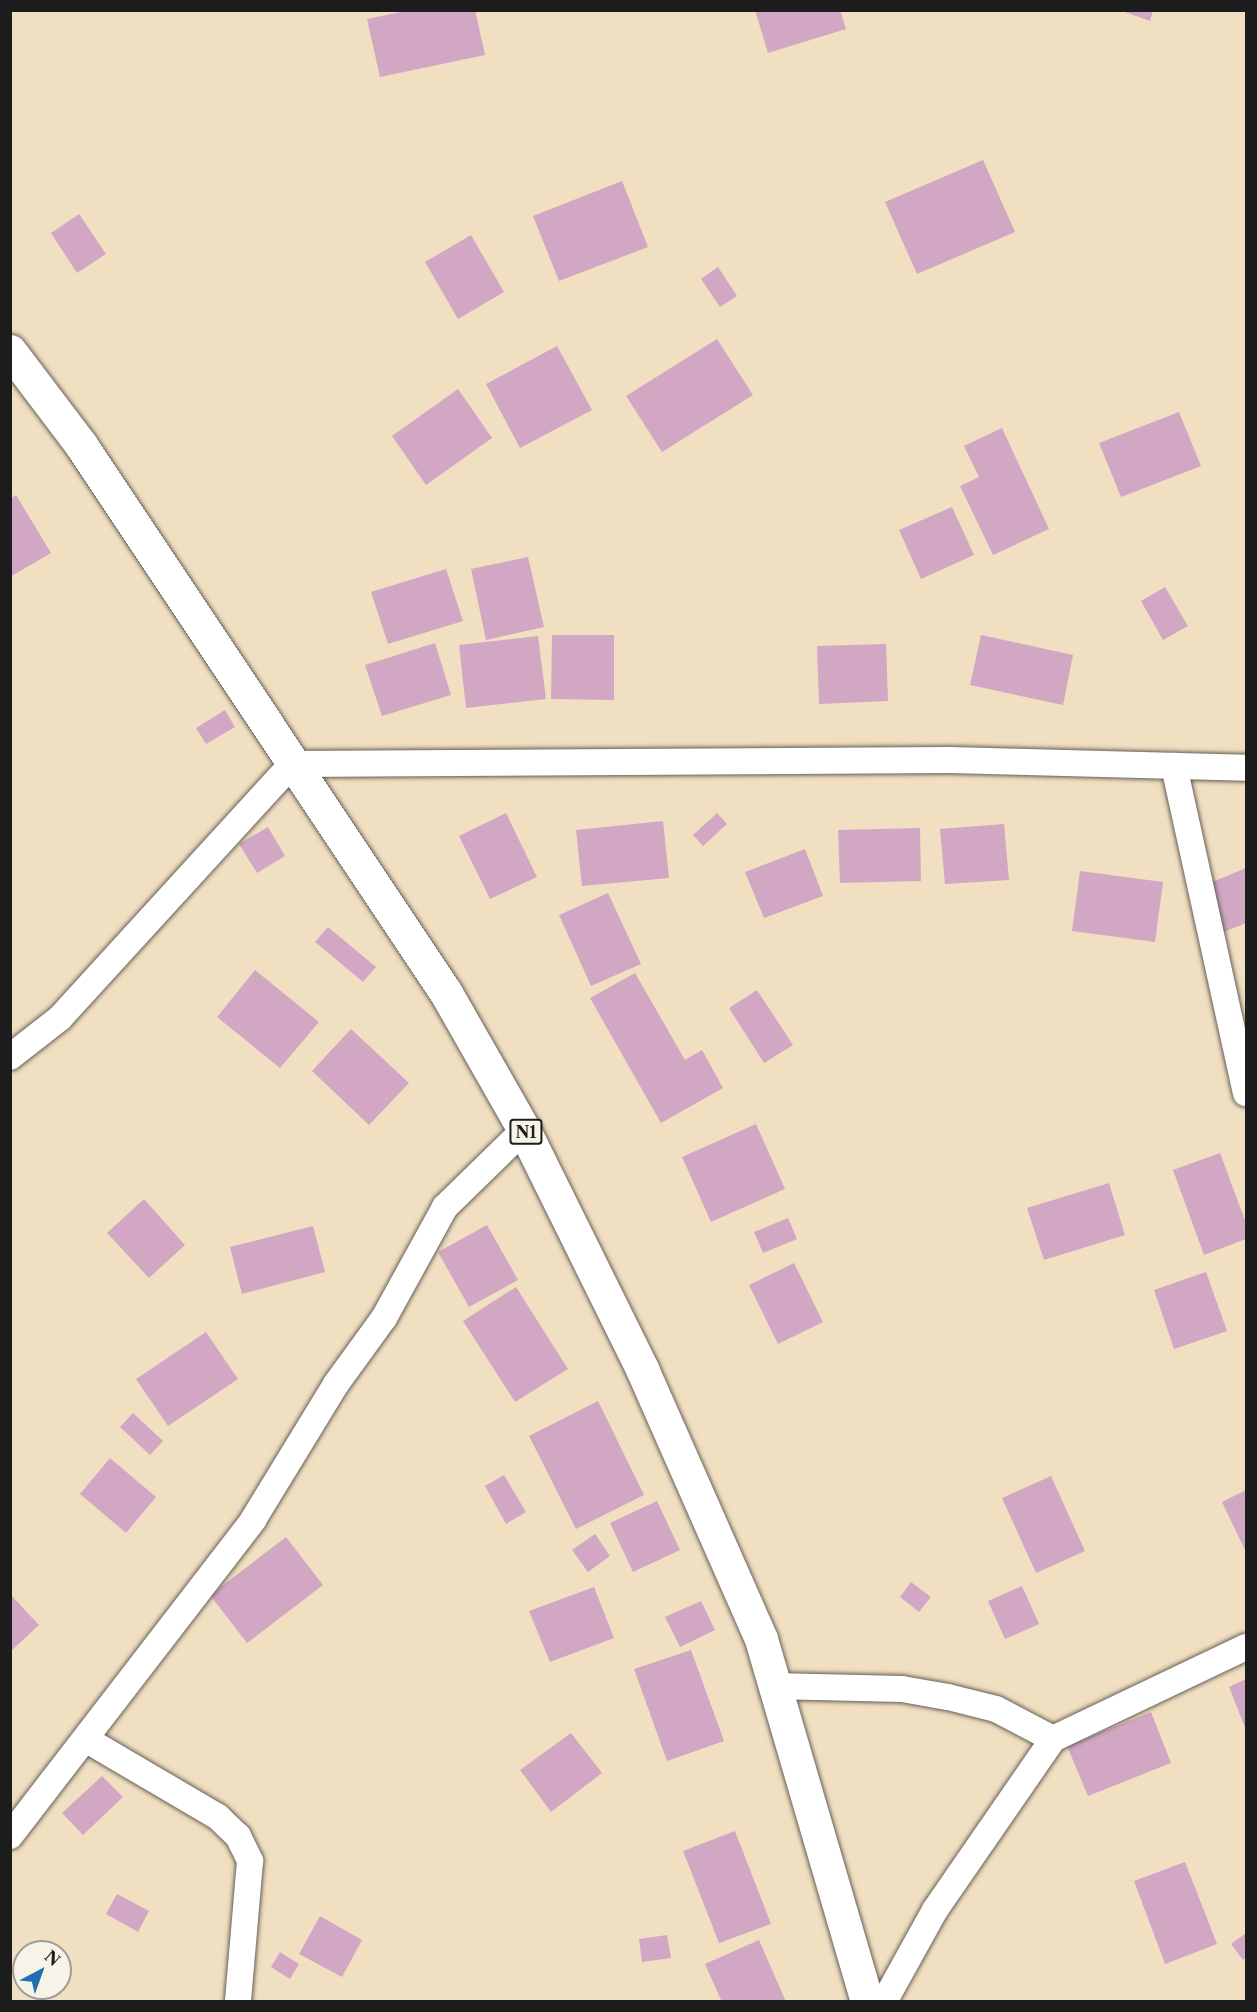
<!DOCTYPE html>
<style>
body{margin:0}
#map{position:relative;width:1257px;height:2012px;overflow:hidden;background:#f1dfc2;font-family:"Libre Caslon Text",serif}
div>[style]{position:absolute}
.building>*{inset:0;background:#d2a7c4}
.roads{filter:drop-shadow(0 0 2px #676056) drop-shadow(0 0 2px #676056)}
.minor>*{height:26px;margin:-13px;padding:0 13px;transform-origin:13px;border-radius:13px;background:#fff}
.primary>*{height:33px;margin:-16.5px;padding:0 16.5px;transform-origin:16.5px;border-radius:16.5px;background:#fff}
span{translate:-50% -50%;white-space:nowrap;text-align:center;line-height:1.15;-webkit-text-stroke:4.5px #f7f3e8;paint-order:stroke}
.shield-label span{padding:2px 4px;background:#f7f3e8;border:2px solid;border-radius:4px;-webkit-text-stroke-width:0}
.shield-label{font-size:16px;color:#1c1c1c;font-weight:700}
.frame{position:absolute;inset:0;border:12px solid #1c1c1c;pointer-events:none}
.north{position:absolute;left:12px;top:1940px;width:60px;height:60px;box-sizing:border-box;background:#f7f3e8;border:2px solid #9f9d96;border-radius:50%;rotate:41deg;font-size:16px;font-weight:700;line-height:24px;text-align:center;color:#1c1c1c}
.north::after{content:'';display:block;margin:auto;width:21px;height:27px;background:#1f6fb2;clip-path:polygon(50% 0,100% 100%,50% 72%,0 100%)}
</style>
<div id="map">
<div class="building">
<i style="clip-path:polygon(410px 10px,475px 10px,485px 55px,380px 77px,367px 19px)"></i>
<i style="clip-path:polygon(755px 10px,840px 10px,846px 29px,768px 53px)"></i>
<i style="clip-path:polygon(1119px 10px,1153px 10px,1150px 21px)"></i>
<i style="clip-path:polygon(983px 160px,1015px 232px,917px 274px,885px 202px)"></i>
<i style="clip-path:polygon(622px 181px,648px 247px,559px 281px,533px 216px)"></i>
<i style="clip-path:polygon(79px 214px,106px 254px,77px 273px,51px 233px)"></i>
<i style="clip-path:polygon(471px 235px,504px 292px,458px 319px,425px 262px)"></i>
<i style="clip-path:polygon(718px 267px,737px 296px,720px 307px,701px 279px)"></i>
<i style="clip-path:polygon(717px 339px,753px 395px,662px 452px,626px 396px)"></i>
<i style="clip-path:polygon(557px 346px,592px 410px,520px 448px,486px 384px)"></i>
<i style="clip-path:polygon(458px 389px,492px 438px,426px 485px,392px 436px)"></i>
<i style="clip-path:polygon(1179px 412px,1201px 466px,1121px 497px,1099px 443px)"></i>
<i style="clip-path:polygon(1002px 428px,1049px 529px,993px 555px,960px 486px,979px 477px,964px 446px)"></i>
<i style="clip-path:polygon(16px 495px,51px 553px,10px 577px,10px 499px)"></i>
<i style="clip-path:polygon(952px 507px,974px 555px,921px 579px,899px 530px)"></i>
<i style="clip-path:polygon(528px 557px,544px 627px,486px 640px,471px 569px)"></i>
<i style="clip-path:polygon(446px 569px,463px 621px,388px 644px,371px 592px)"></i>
<i style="clip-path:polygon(1165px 587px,1188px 626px,1163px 640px,1141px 601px)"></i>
<i style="clip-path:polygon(552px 635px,614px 635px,614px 700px,551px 699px)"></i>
<i style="clip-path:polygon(981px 635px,1073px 655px,1063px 705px,970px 685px)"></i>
<i style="clip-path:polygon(538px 636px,546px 699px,466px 708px,459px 645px)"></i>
<i style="clip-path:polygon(435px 643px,451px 695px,382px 716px,365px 665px)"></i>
<i style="clip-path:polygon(886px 644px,888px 701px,819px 704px,817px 646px)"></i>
<i style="clip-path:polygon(225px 710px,235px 727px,206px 744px,196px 728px)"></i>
<i style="clip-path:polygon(506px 813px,537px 877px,490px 899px,459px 836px)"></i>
<i style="clip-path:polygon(717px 813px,727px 824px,703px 846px,693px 835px)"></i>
<i style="clip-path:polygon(663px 821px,669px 878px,582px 886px,576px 830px)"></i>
<i style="clip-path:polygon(1004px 824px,1009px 880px,945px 884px,940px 829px)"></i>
<i style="clip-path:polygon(268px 827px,285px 856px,257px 873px,239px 844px)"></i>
<i style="clip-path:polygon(920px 828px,921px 881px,840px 883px,838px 830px)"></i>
<i style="clip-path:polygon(805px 849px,823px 896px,764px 918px,745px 872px)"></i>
<i style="clip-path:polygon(1246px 868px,1246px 923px,1224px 932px,1205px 885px)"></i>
<i style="clip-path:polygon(1080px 871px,1163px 882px,1155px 942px,1072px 931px)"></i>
<i style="clip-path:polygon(608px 893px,641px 964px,591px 986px,559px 915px)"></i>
<i style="clip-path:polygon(328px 927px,376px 967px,363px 982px,315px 942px)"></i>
<i style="clip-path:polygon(255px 970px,319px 1022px,280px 1068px,217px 1017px)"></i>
<i style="clip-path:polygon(635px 973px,685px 1060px,702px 1050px,723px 1088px,661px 1123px,590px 998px)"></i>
<i style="clip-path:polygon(757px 990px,793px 1045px,764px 1063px,729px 1008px)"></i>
<i style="clip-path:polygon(351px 1029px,409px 1083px,369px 1125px,312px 1071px)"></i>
<i style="clip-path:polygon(756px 1124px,785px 1189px,711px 1222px,682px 1157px)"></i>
<i style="clip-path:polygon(1220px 1153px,1246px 1223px,1246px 1239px,1204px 1255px,1173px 1170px)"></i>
<i style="clip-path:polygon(1109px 1183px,1125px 1235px,1044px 1260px,1027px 1208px)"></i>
<i style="clip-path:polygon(144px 1199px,185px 1245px,149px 1278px,107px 1233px)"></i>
<i style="clip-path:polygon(788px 1218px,797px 1239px,763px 1253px,754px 1232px)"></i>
<i style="clip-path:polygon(487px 1225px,518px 1280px,469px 1307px,438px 1252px)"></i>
<i style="clip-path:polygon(313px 1226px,325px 1272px,242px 1294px,230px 1247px)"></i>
<i style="clip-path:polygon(794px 1263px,823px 1322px,778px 1344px,749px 1285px)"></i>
<i style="clip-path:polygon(1206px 1272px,1227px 1331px,1174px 1349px,1154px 1290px)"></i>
<i style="clip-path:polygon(516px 1287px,568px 1369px,515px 1402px,463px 1321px)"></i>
<i style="clip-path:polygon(206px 1332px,238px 1379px,168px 1426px,136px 1379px)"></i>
<i style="clip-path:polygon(598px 1401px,644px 1495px,576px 1529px,529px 1436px)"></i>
<i style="clip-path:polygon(133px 1413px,163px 1441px,150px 1455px,120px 1427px)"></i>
<i style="clip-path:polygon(110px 1458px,156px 1497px,126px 1533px,80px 1494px)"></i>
<i style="clip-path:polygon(504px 1475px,526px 1512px,506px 1524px,485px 1486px)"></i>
<i style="clip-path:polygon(1051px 1476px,1085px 1551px,1036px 1573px,1002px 1498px)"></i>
<i style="clip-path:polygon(1246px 1490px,1246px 1552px,1222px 1502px)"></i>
<i style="clip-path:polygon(657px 1501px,680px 1550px,633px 1572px,610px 1523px)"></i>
<i style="clip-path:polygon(595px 1534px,610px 1556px,588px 1572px,572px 1550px)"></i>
<i style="clip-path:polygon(286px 1537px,323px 1585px,247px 1643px,210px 1595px)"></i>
<i style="clip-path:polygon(911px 1582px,931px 1597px,919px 1612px,900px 1597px)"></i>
<i style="clip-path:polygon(1022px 1586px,1039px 1624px,1005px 1639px,988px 1601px)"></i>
<i style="clip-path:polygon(594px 1587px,614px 1638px,550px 1662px,529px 1611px)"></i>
<i style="clip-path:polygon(10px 1594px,39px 1625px,10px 1652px)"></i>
<i style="clip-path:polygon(701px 1601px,715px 1630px,680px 1647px,665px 1617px)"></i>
<i style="clip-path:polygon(691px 1650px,724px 1741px,667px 1761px,634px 1669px)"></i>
<i style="clip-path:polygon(1246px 1679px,1246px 1730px,1229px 1687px)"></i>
<i style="clip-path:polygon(1151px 1712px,1171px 1763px,1088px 1796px,1067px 1746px)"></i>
<i style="clip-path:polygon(571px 1733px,602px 1773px,551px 1812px,520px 1770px)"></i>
<i style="clip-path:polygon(102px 1776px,123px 1797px,83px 1835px,62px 1813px)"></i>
<i style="clip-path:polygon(735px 1831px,771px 1924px,719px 1943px,683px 1851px)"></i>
<i style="clip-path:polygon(1185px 1862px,1217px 1944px,1165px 1964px,1134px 1881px)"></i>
<i style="clip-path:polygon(117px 1894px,149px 1911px,138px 1932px,106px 1914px)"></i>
<i style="clip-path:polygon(320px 1916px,362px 1940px,342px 1977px,299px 1954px)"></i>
<i style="clip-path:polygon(1246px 1933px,1246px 1957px,1243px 1960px,1231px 1944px)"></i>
<i style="clip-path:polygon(667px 1935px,671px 1958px,642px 1962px,639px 1939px)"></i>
<i style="clip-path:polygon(759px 1940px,786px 2002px,722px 2002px,705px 1964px)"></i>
<i style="clip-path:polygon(280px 1952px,299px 1964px,290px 1979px,271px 1967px)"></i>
</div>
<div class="roads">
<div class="minor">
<i style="left:1174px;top:766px;width:335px;rotate:77.6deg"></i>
<i style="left:10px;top:1057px;width:63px;rotate:-38deg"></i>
<i style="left:60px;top:1018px;width:344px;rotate:-47.6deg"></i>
<i style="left:292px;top:764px;width:658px;rotate:-0.35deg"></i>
<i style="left:950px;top:760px;width:296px;rotate:1.5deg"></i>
<i style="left:773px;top:1686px;width:129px;rotate:1.3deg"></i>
<i style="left:902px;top:1689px;width:47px;rotate:9.9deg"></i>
<i style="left:948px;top:1697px;width:49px;rotate:14deg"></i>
<i style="left:996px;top:1709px;width:64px;rotate:27.8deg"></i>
<i style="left:87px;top:1740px;width:152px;rotate:30.4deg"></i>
<i style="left:218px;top:1817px;width:28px;rotate:44deg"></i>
<i style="left:238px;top:1836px;width:28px;rotate:64deg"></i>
<i style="left:250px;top:1861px;width:142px;rotate:94.9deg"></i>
<i style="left:10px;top:1836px;width:399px;rotate:-52.4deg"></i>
<i style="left:253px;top:1520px;width:159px;rotate:-58.6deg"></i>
<i style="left:336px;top:1384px;width:82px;rotate:-54deg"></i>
<i style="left:384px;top:1318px;width:127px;rotate:-61.2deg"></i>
<i style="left:445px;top:1207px;width:110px;rotate:-44.3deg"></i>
<i style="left:884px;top:2002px;width:105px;rotate:-61deg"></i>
<i style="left:935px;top:1910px;width:208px;rotate:-55.4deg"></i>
<i style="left:1053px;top:1739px;width:214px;rotate:-25.5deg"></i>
</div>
<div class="primary">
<i style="left:10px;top:351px;width:118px;rotate:52.9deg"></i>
<i style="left:81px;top:445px;width:658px;rotate:56.33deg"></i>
<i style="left:446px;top:993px;width:158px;rotate:60.3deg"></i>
<i style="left:524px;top:1130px;width:267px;rotate:63.7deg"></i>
<i style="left:642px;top:1369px;width:295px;rotate:66.2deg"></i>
<i style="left:761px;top:1639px;width:378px;rotate:73.7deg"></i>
</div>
</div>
<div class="shield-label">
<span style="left:526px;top:1132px">N1</span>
</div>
<div class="frame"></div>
<div class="north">N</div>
</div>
